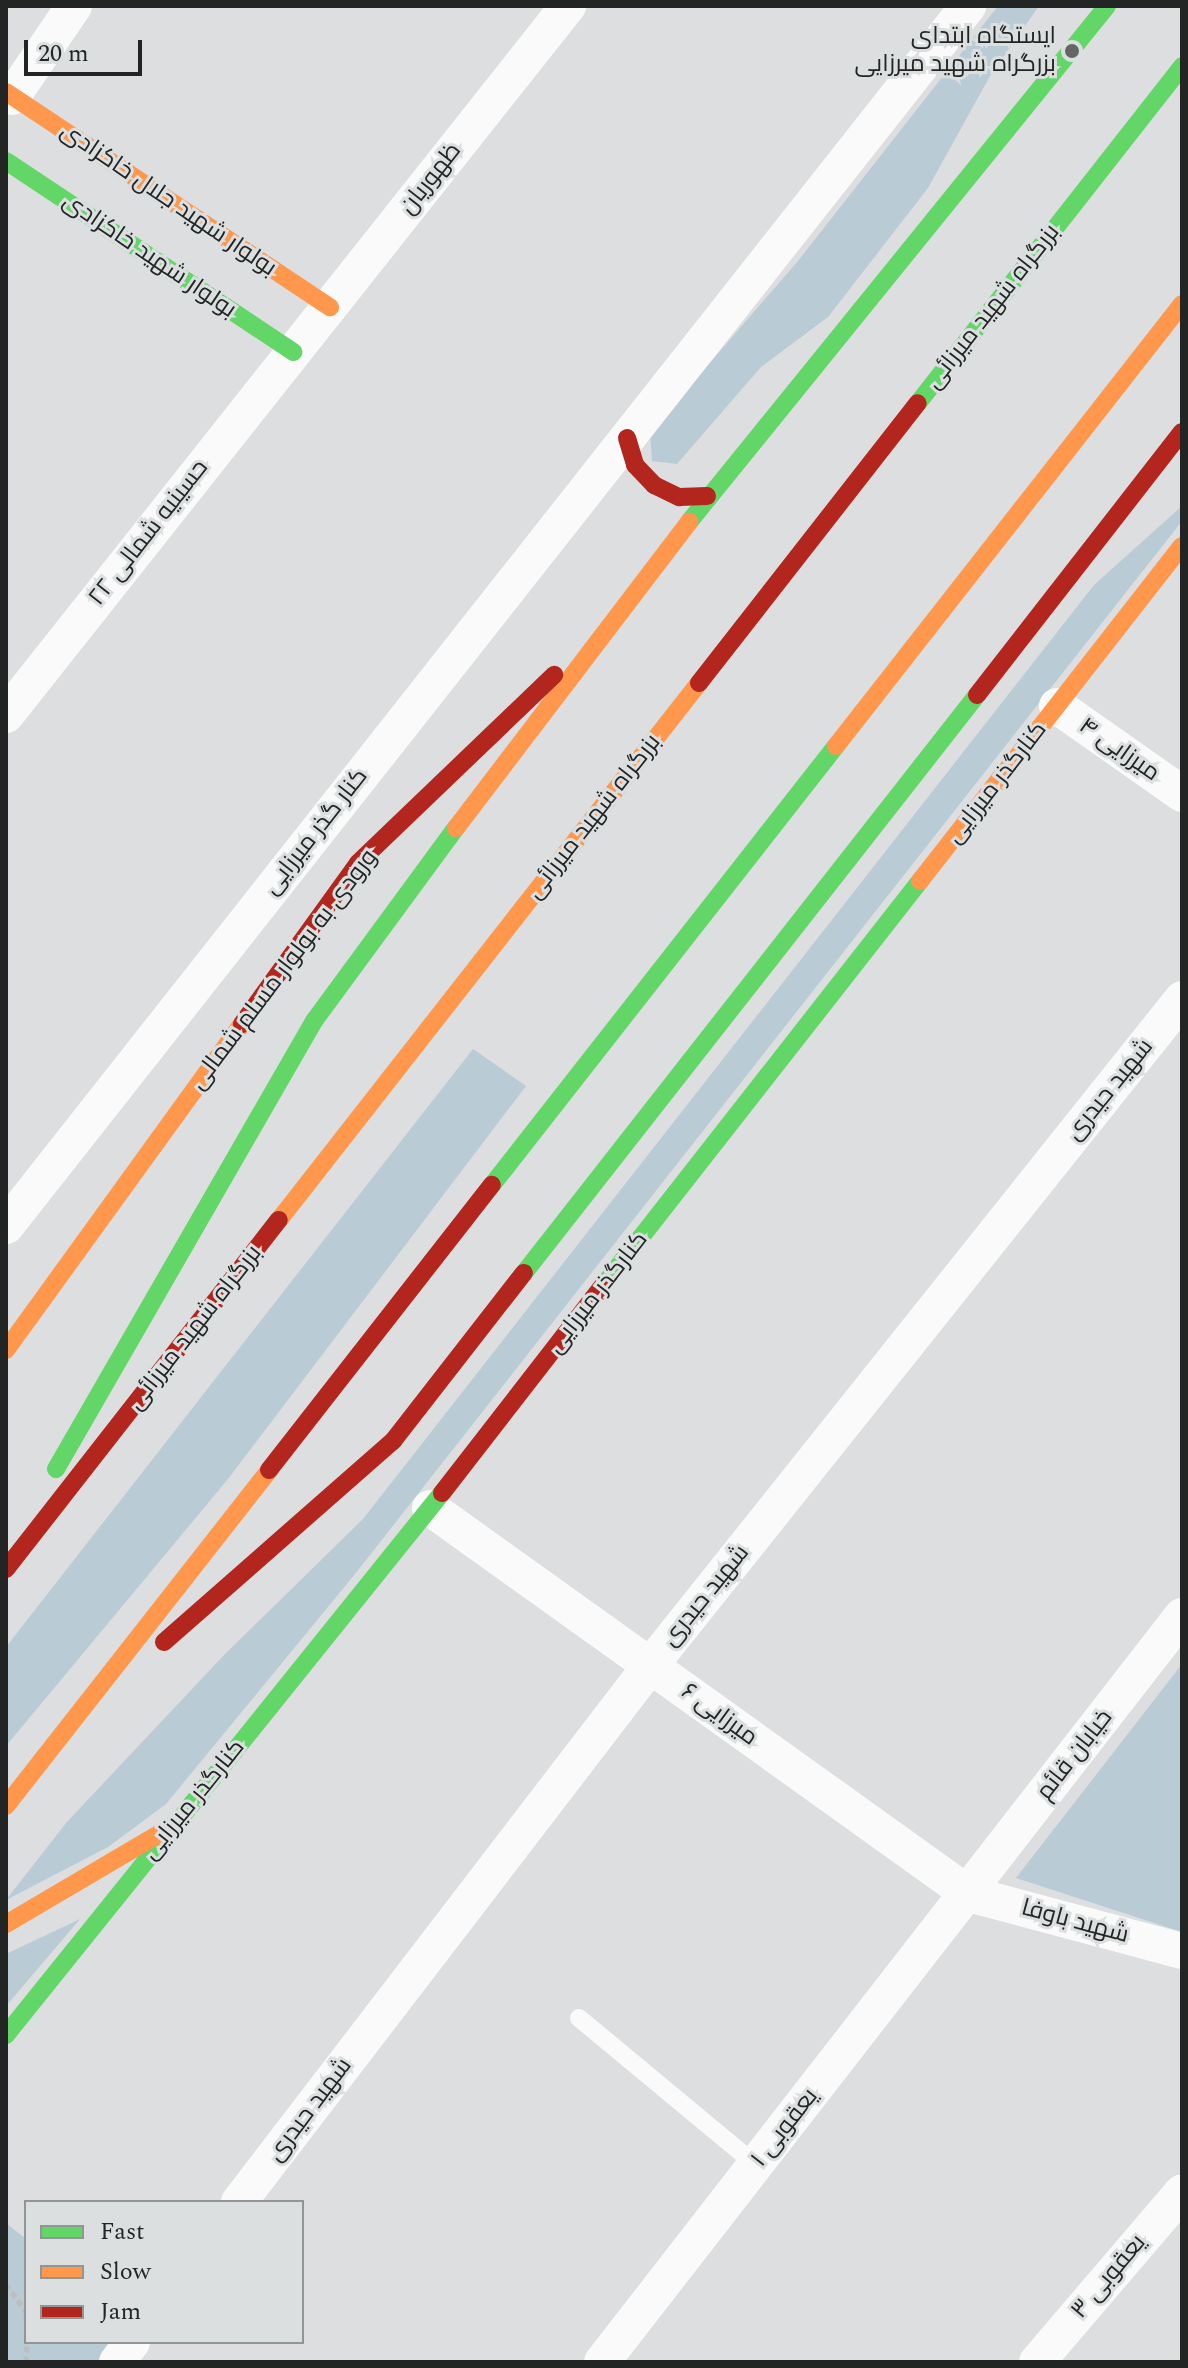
<!DOCTYPE html>
<meta charset="utf-8">
<style>
body{margin:0}
#map{position:relative;width:1188px;height:2368px;overflow:hidden;background:#dcdedf;font-family:Spectral,Cairo,serif}
div>[style]{position:absolute}
.green>*{inset:0;background:#b9cbd5}
.path>*{height:5px;margin-top:-2.5px;transform-origin:0;background:repeating-linear-gradient(90deg,#bcbdbd 0 6px,transparent 0 10px)}
.lane>*{height:18px;margin:-9px;padding:0 9px;transform-origin:9px;border-radius:9px;background:#fafafa}
.street>*{height:36px;margin:-18px;padding:0 18px;transform-origin:18px;border-radius:18px;background:#fafafa}
.fast>*{height:18px;margin:-9px;padding:0 9px;transform-origin:9px;border-radius:9px;background:#63d668}
.slow>*{height:18px;margin:-9px;padding:0 9px;transform-origin:9px;border-radius:9px;background:#ff974d}
.jam>*{height:18px;margin:-9px;padding:0 9px;transform-origin:9px;border-radius:9px;background:#b3261e}
.dots>*{width:22px;height:22px;translate:-50% -50%;box-sizing:border-box;border:4px solid #dbdfe0;border-radius:50%}
span{translate:-50% -50%;white-space:nowrap;text-align:center;line-height:1.15;-webkit-text-stroke:6px #dbdfe0;paint-order:stroke}
.poi-label{font-size:24px;color:#232525}
.right{translate:-100% -50%;text-align:right}
.street-label{font-size:24px;color:#232525}
.frame{position:absolute;inset:0;border:8px solid #232525;pointer-events:none}
.legend{position:absolute;left:24px;top:2200px;width:280px;height:144px;box-sizing:border-box;background:#dbdfe0;border:2px solid #919595;margin:0;padding:10px 14px;list-style:none;font-size:24px;color:#232525}
.legend li{display:flex;align-items:center;gap:16px;height:40px}
.legend b{width:40px;border:2px solid #919595}
.scale{position:absolute;left:24px;top:40px;width:118px;height:36px;box-sizing:border-box;border:4px solid #232525;border-top:0;padding-left:10px;font-size:24px;line-height:28px;white-space:nowrap;color:#232525;-webkit-text-stroke:6px #dbdfe0;paint-order:stroke}
</style>
<div id="map">
<div class="green">
<i style="clip-path:polygon(998px 6px,1039px 6px,990px 76px,928px 188px,828px 317px,761px 367px,677px 464px,652px 461px,650px 432px,798px 261px)"></i>
<i style="clip-path:polygon(1182px 506px,1182px 521px,355px 1574px,166px 1804px,108px 1847px,6px 1900px,66px 1823px,225px 1654px,363px 1519px,1094px 585px)"></i>
<i style="clip-path:polygon(473px 1049px,526px 1086px,228px 1479px,6px 1746px,6px 1647px)"></i>
<i style="clip-path:polygon(1182px 1664px,1182px 1932px,1016px 1878px)"></i>
<i style="clip-path:polygon(80px 1919px,6px 2006px,6px 1954px)"></i>
<i style="clip-path:polygon(6px 2223px,26px 2239px,26px 2342px,120px 2342px,105px 2362px,6px 2362px)"></i>
</div>
<div class="path">
<i style="left:6px;top:2284px;width:34px;rotate:54deg"></i>
<i style="left:26px;top:2312px;width:11px;rotate:90deg"></i>
<i style="left:26px;top:2362px;width:20px;rotate:-87deg"></i>
</div>
<div class="lane">
<i style="left:579px;top:2018px;width:230px;rotate:39.7deg"></i>
</div>
<div class="street">
<i style="left:12px;top:97px;width:110px;rotate:-55.7deg"></i>
<i style="left:1057px;top:706px;width:153px;rotate:35.1deg"></i>
<i style="left:6px;top:715px;width:905px;rotate:-51.6deg"></i>
<i style="left:6px;top:1226px;width:1554px;rotate:-51.74deg"></i>
<i style="left:430px;top:1508px;width:663px;rotate:35.61deg"></i>
<i style="left:969px;top:1894px;width:220px;rotate:15deg"></i>
<i style="left:239px;top:2202px;width:675px;rotate:-52.52deg"></i>
<i style="left:650px;top:1666px;width:853px;rotate:-51.42deg"></i>
<i style="left:117px;top:2362px;width:25px;rotate:-53deg"></i>
<i style="left:602px;top:2362px;width:945px;rotate:-52.14deg"></i>
<i style="left:1037px;top:2362px;width:223px;rotate:-49.5deg"></i>
</div>
<div class="fast">
<i style="left:6px;top:161px;width:345px;rotate:33.6deg"></i>
<i style="left:918px;top:403px;width:428px;rotate:-51.9deg"></i>
<i style="left:689px;top:522px;width:664px;rotate:-50.99deg"></i>
<i style="left:492px;top:1185px;width:558px;rotate:-51.92deg"></i>
<i style="left:524px;top:1273px;width:734px;rotate:-51.91deg"></i>
<i style="left:602px;top:1287px;width:516px;rotate:-51.93deg"></i>
<i style="left:56px;top:1469px;width:517px;rotate:-60.06deg"></i>
<i style="left:314px;top:1021px;width:240px;rotate:-53.7deg"></i>
<i style="left:6px;top:2035px;width:696px;rotate:-51.19deg"></i>
</div>
<div class="slow">
<i style="left:6px;top:92px;width:389px;rotate:33.6deg"></i>
<i style="left:836px;top:746px;width:561px;rotate:-51.95deg"></i>
<i style="left:456px;top:828px;width:385px;rotate:-52.7deg"></i>
<i style="left:920px;top:881px;width:425px;rotate:-52deg"></i>
<i style="left:279px;top:1220px;width:682px;rotate:-51.97deg"></i>
<i style="left:6px;top:1350px;width:402px;rotate:-54.1deg"></i>
<i style="left:6px;top:1806px;width:427px;rotate:-51.9deg"></i>
<i style="left:6px;top:1924px;width:195px;rotate:-30.5deg"></i>
</div>
<div class="jam">
<i style="left:627px;top:438px;width:28px;rotate:73deg"></i>
<i style="left:635px;top:465px;width:28px;rotate:46deg"></i>
<i style="left:654px;top:485px;width:28px;rotate:26deg"></i>
<i style="left:679px;top:497px;width:28px;rotate:-2deg"></i>
<i style="left:699px;top:683px;width:355px;rotate:-52deg"></i>
<i style="left:977px;top:695px;width:333px;rotate:-52.1deg"></i>
<i style="left:242px;top:1024px;width:198px;rotate:-54.2deg"></i>
<i style="left:358px;top:863px;width:272px;rotate:-43.8deg"></i>
<i style="left:269px;top:1470px;width:362px;rotate:-52deg"></i>
<i style="left:442px;top:1493px;width:261px;rotate:-52.2deg"></i>
<i style="left:6px;top:1569px;width:443px;rotate:-52deg"></i>
<i style="left:164px;top:1642px;width:305px;rotate:-41.3deg"></i>
<i style="left:393px;top:1441px;width:213px;rotate:-52.1deg"></i>
</div>
<div class="dots">
<i style="left:1072px;top:51px;background:#646666"></i>
</div>
<div class="poi-label">
<span class="right" style="left:1056px;top:51px">ایستگاه ابتدای<br>بزرگراه شهید میرزایی</span>
</div>
<div class="street-label">
<span style="left:431px;top:179px;rotate:-52deg">ظهوریان</span>
<span style="left:168px;top:200px;rotate:34deg">بولوار شهید جلال خاکزادی</span>
<span style="left:149px;top:256px;rotate:34deg">بولوار شهید خاکزادی</span>
<span style="left:993px;top:307px;rotate:-52deg">بزرگراه شهید میرزائی</span>
<span style="left:149px;top:533px;rotate:-52deg">حسینیه شمالی ۲۲</span>
<span style="left:1119px;top:750px;rotate:35deg">میرزایی ۴</span>
<span style="left:997px;top:783px;rotate:-52deg">کنارگذر میرزایی</span>
<span style="left:594px;top:817px;rotate:-52deg">بزرگراه شهید میرزائی</span>
<span style="left:316px;top:832px;rotate:-52deg">کنار گذر میرزایی</span>
<span style="left:284px;top:970px;rotate:-53deg">ورودی به بولوار مسلم شمالی</span>
<span style="left:1110px;top:1090px;rotate:-51deg">شهید حیدری</span>
<span style="left:598px;top:1293px;rotate:-52deg">کنارگذر میرزایی</span>
<span style="left:195px;top:1328px;rotate:-52deg">بزرگراه شهید میرزائی</span>
<span style="left:706px;top:1596px;rotate:-51deg">شهید حیدری</span>
<span style="left:719px;top:1715px;rotate:36deg">میرزایی ۶</span>
<span style="left:1075px;top:1755px;rotate:-52deg">خیابان قائم</span>
<span style="left:194px;top:1800px;rotate:-51deg">کنارگذر میرزایی</span>
<span style="left:1075px;top:1922px;rotate:15deg">شهید باوفا</span>
<span style="left:310px;top:2110px;rotate:-53deg">شهید حیدری</span>
<span style="left:785px;top:2128px;rotate:-52deg">یعقوبی ۱</span>
<span style="left:1109px;top:2277px;rotate:-50deg">یعقوبی ۳</span>
</div>
<div class="frame"></div>
<ul class="legend">
<li><b style="height:10px;background:#63d668"></b>Fast</li>
<li><b style="height:10px;background:#ff974d"></b>Slow</li>
<li><b style="height:10px;background:#b3261e"></b>Jam</li>
</ul>
<div class="scale">20 m</div>
</div>
